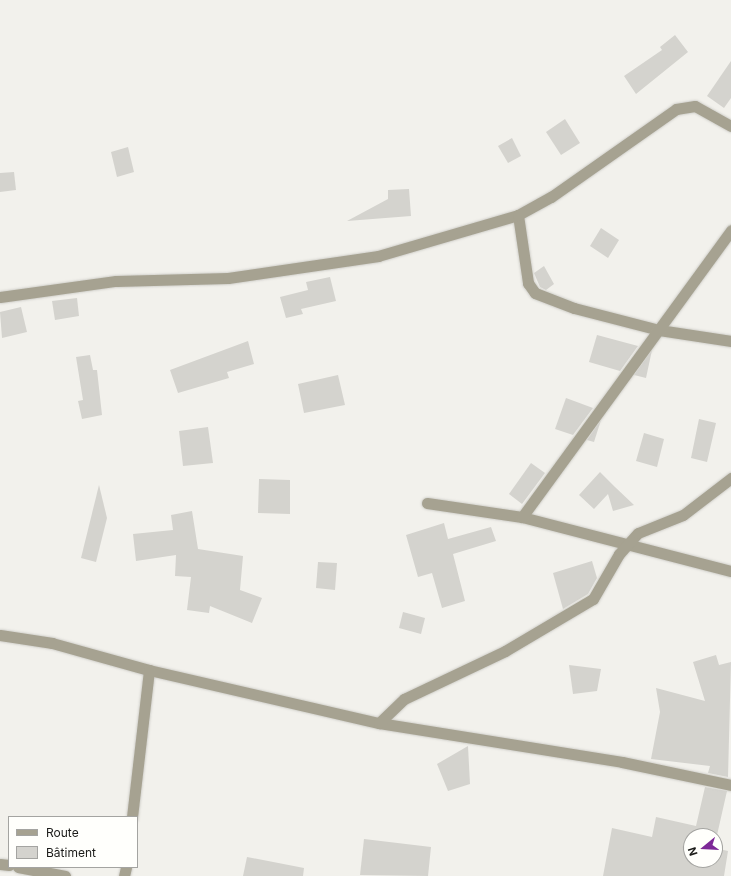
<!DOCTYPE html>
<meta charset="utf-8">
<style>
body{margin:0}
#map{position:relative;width:731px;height:876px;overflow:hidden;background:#f2f1ec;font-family:Inter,sans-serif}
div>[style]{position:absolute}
.building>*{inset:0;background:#d4d3ce}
.roads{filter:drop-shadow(0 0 1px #d0cfca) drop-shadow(0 0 1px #d0cfca)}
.minor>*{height:11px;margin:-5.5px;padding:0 5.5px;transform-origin:5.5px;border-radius:5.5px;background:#a6a291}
span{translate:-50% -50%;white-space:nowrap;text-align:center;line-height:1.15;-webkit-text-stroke:3px #fffffc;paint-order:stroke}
.legend{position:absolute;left:8px;top:816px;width:130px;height:52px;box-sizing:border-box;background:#fffffc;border:1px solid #a4a4a1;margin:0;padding:5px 7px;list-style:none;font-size:12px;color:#1b1b19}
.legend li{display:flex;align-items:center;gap:8px;height:20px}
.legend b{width:20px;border:1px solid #a4a4a1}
.north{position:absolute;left:683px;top:828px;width:40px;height:40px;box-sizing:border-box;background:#fffffc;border:1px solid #a4a4a1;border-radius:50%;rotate:252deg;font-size:11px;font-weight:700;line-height:16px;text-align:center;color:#1b1b19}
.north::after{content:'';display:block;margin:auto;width:14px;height:18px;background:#7d2897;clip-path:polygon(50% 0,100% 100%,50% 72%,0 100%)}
</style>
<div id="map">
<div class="building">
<i style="clip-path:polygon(675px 35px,688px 52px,636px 94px,624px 76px,662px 50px,660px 47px)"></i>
<i style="clip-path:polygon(731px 61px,731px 98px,724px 108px,707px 96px)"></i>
<i style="clip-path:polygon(565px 119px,580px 143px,561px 155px,546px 132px)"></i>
<i style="clip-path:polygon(512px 138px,521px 156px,508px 163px,498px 146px)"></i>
<i style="clip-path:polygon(128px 147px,134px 172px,117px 177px,111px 152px)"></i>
<i style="clip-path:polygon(14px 172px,16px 190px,0 192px,0 173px)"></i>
<i style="clip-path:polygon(409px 189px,411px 216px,347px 221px,388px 199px,388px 190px)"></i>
<i style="clip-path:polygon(601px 228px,619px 240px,608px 258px,590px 246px)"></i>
<i style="clip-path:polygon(544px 266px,554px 284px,546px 290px,540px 287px,534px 273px)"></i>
<i style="clip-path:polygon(330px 277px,336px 301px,301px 309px,303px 314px,286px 318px,280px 297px,308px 290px,306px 282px)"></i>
<i style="clip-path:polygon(77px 298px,79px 316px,55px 320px,52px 301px)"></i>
<i style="clip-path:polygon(21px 307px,27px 332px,2px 338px,0 312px)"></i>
<i style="clip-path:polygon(597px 335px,638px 346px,620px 371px,589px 362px)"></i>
<i style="clip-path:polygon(248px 341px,254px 364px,227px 372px,229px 378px,178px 393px,170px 370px)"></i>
<i style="clip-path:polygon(652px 350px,646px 378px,634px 375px)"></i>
<i style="clip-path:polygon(90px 355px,93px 370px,97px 370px,102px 415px,82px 419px,78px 401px,83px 400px,76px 357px)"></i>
<i style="clip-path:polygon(338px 375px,345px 405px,304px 413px,298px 384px)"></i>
<i style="clip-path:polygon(566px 398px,593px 408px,573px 435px,555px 429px)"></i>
<i style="clip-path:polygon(699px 419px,716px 423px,707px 462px,691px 458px)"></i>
<i style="clip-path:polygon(601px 420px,594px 442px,587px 440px)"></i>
<i style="clip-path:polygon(208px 427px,213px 463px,183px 466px,179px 431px)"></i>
<i style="clip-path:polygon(644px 433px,664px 439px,657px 467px,636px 461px)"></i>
<i style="clip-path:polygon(531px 463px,545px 473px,522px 504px,509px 494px)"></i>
<i style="clip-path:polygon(600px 472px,615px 487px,634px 505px,613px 511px,608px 494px,594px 509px,579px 495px)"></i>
<i style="clip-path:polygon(259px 479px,290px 480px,290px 514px,258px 513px)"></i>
<i style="clip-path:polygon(99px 485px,107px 518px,96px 562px,81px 558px)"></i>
<i style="clip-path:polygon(192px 511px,198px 549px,243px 556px,240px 590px,262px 598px,252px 623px,210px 606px,209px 613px,187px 610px,191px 577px,175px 576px,176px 555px,136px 561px,133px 534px,173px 530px,171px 515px)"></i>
<i style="clip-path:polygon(444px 523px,448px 539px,491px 527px,496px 541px,453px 554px,465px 601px,442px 608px,432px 573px,418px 577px,406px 535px)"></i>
<i style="clip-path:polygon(592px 561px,597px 578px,588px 594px,563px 609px,553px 573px)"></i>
<i style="clip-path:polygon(318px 562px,337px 563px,335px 590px,316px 588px)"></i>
<i style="clip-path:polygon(403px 612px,425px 618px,421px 634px,399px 628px)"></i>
<i style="clip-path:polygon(716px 655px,719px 665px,731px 662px,728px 777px,708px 773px,710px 766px,651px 759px,660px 712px,656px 688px,705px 701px,693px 662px)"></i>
<i style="clip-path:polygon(569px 665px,601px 669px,597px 691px,573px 694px)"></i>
<i style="clip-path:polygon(468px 746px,470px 784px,448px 791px,437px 764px)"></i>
<i style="clip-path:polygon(705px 787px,727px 791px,715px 844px,715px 836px,691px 836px,691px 860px,715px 860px,715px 848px,728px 851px,724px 876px,603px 876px,612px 828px,652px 837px,656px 817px,696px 826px)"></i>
<i style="clip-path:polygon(364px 839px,431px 847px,428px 876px,360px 875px)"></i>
<i style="clip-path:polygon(247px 857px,304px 868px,303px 876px,243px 876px)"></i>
</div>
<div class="roads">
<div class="minor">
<i style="left:518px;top:215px;width:69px;rotate:81.6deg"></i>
<i style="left:528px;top:283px;width:12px;rotate:55deg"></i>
<i style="left:535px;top:293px;width:42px;rotate:21deg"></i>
<i style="left:574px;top:308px;width:88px;rotate:14.5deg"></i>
<i style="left:659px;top:330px;width:73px;rotate:8.7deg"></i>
<i style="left:0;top:297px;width:117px;rotate:-7.9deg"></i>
<i style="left:116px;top:281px;width:112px;rotate:-1.5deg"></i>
<i style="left:228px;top:278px;width:152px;rotate:-8.3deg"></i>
<i style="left:378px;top:256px;width:146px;rotate:-16.3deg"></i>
<i style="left:518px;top:215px;width:38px;rotate:-29deg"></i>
<i style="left:551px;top:197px;width:153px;rotate:-35.1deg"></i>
<i style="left:676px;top:109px;width:19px;rotate:-9deg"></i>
<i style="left:695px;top:106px;width:41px;rotate:29.1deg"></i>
<i style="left:427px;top:503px;width:96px;rotate:8.4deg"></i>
<i style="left:522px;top:517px;width:216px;rotate:14.5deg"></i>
<i style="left:522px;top:517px;width:355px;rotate:-53.9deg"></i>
<i style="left:0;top:635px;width:53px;rotate:8.7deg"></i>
<i style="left:52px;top:643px;width:101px;rotate:15.6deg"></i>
<i style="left:149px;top:670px;width:236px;rotate:13deg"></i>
<i style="left:379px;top:723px;width:246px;rotate:9.1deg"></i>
<i style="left:622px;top:762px;width:111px;rotate:11.9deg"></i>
<i style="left:379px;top:723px;width:35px;rotate:-44deg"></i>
<i style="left:404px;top:699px;width:112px;rotate:-25.4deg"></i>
<i style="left:505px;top:651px;width:102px;rotate:-30.6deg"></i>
<i style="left:593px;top:599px;width:52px;rotate:-60deg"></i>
<i style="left:619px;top:554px;width:28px;rotate:-48deg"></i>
<i style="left:638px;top:533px;width:48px;rotate:-21.8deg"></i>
<i style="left:683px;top:515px;width:61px;rotate:-37.6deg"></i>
<i style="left:132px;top:817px;width:148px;rotate:-83.4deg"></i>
<i style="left:0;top:864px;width:9px;rotate:6deg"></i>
<i style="left:18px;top:867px;width:48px;rotate:10.8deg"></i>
<i style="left:124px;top:876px;width:9px;rotate:-77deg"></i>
</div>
</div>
<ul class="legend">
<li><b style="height:5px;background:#a6a291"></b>Route</li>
<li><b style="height:11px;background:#d4d3ce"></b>Bâtiment</li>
</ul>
<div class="north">N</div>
</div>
